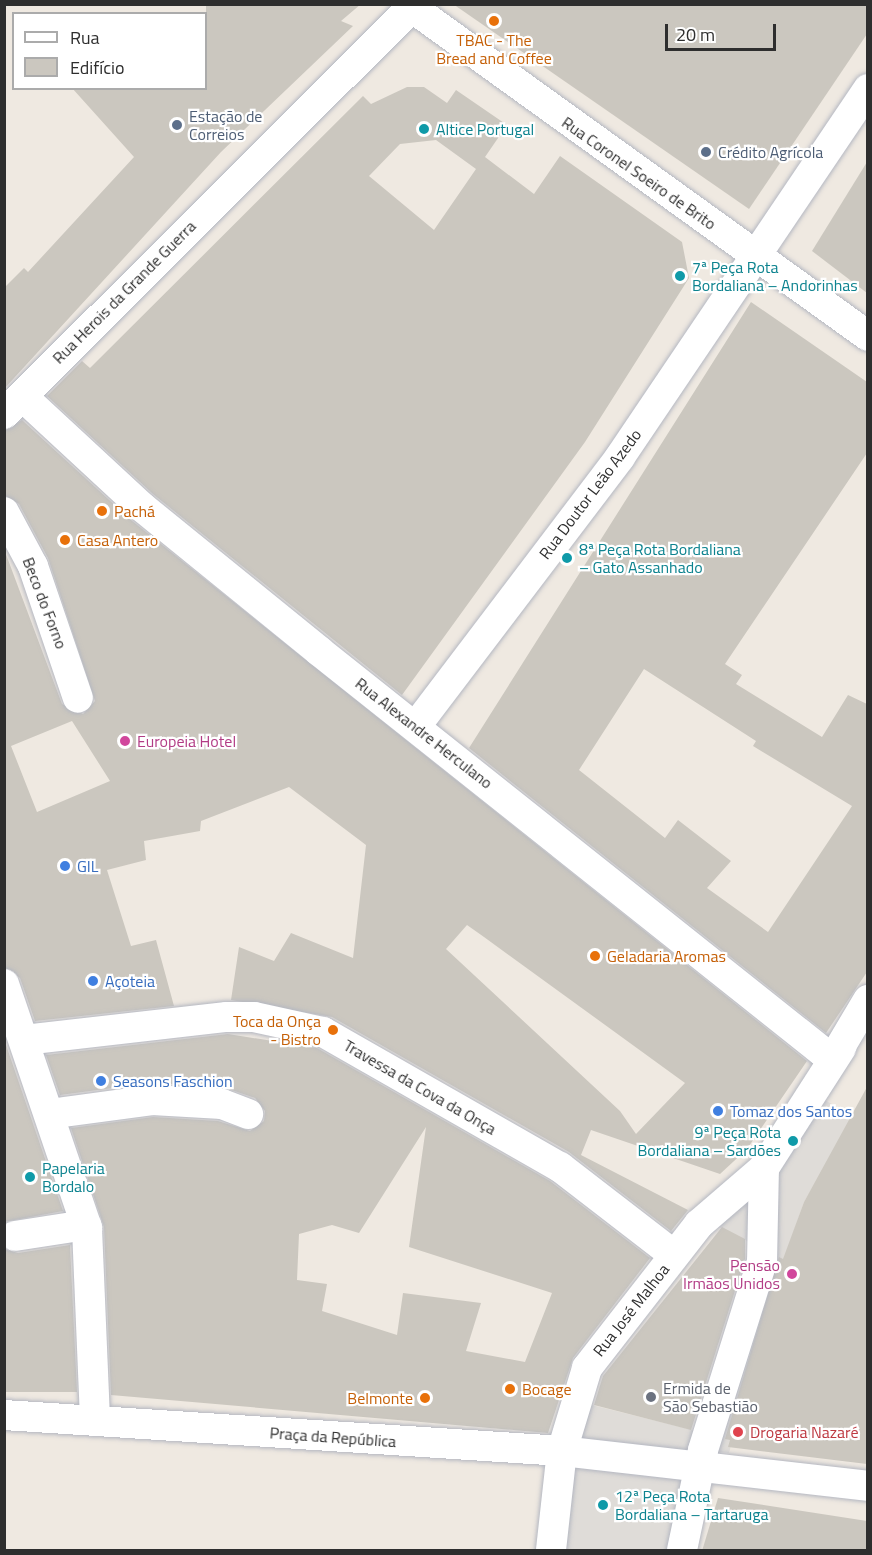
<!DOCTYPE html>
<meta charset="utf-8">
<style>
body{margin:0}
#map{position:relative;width:872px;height:1555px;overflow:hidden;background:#efe9e1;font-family:"Titillium Web",sans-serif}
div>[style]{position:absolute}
.plaza>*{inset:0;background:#dfdcd8}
.building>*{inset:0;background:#cbc7bf}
.roads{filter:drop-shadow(0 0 2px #b4b7c1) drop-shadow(0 0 2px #b4b7c1)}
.street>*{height:30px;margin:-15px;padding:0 15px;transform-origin:15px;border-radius:15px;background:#fff}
.dots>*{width:16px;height:16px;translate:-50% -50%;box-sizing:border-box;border:3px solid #fff;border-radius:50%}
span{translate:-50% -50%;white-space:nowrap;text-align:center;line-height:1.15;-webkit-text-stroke:4.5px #fff;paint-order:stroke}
.food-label{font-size:16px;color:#c56008}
.left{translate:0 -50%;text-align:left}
.right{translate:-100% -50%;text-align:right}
.service-label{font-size:16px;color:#4e5e75}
.culture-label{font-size:16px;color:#0d838f}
.street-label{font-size:16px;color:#2e2e2e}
.hotel-label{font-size:16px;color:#b23c85}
.shop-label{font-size:16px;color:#366cbe}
.worship-label{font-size:16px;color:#5b616d}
.health-label{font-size:16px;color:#be3a42}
.frame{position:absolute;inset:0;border:6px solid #2e2e2e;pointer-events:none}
.legend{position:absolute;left:12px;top:12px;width:195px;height:78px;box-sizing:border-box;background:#fff;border:2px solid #ababab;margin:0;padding:8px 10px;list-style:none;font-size:18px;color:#2e2e2e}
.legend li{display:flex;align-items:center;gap:12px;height:30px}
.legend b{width:30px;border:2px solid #ababab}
.scale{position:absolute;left:665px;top:24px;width:111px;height:27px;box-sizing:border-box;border:3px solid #2e2e2e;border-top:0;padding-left:8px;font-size:18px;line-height:21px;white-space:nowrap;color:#2e2e2e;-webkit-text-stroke:4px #fff;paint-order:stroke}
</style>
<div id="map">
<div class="plaza">
<i style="clip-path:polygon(819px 1097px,854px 1116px,804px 1202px,765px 1313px,729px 1453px,703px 1450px,700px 1466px,574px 1446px,592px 1405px,697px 1431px,753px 1244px,722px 1228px,699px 1224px)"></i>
<i style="clip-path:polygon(562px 1451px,699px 1471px,682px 1550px,551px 1550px)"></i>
</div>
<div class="building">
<i style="clip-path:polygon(206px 4px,361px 4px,341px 21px,353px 26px,221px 152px,4px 389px,4px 288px,24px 268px,28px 272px,134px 157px,72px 88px,206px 88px)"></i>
<i style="clip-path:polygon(453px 4px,867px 4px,867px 34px,749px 209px)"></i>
<i style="clip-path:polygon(evenodd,407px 87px,424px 87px,447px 103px,456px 90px,507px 125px,485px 157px,534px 194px,560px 156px,682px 242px,689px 278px,585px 442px,402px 695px,153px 494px,47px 396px,82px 361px,90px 368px,363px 96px,371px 104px,407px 87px,436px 140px,476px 169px,434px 230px,369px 176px,400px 144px,436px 140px)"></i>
<i style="clip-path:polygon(867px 162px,867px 293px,812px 251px)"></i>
<i style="clip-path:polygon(evenodd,751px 302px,867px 382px,867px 453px,725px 664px,742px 675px,736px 684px,822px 737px,848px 695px,867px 704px,867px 972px,826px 1033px,469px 748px,751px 302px,644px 669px,756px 741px,753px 746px,852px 806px,768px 932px,707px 888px,731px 861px,678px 820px,665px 838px,579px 770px,644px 669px)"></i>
<i style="clip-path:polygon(evenodd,22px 420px,131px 520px,807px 1061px,747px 1149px,720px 1174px,591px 1130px,581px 1155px,688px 1210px,671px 1231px,569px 1152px,332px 1017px,231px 1000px,239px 947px,274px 961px,291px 933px,353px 958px,366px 845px,289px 787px,201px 821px,200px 831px,144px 841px,146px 860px,107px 870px,131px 946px,156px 940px,174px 1006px,35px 1021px,20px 978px,4px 967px,4px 549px,62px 704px,83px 714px,95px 701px,48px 558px,19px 504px,4px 495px,4px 431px,22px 420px,72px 721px,110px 781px,37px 812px,11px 746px,72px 721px,22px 420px,467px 925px,484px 937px,685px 1083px,636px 1134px,620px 1111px,446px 949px,467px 925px)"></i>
<i style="clip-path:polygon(evenodd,228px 1034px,317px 1048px,550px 1181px,650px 1258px,573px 1358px,548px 1433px,111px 1395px,104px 1227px,71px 1128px,153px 1117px,218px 1121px,250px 1131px,264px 1121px,265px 1111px,255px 1098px,223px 1087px,150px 1083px,60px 1095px,46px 1055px,228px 1034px,426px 1127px,409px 1247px,552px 1293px,525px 1362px,466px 1351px,481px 1303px,403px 1293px,397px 1335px,322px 1311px,327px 1284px,297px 1280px,299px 1234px,332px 1225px,359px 1233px,426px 1127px)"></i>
<i style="clip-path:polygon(4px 1039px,63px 1211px,4px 1222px)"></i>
<i style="clip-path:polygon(867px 1087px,867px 1464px,728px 1447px,730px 1440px,725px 1439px,779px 1257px,783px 1259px,804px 1202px)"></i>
<i style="clip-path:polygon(722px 1227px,745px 1239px,745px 1259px,691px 1430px,594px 1405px,603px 1376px)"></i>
<i style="clip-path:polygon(70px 1245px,77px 1392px,4px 1392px,4px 1249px,18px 1253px)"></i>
<i style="clip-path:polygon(718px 1498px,867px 1521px,867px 1551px,702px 1551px)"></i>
</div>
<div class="roads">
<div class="street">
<i style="left:407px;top:4px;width:568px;rotate:35.76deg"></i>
<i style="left:22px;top:396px;width:163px;rotate:42.8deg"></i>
<i style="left:142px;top:507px;width:228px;rotate:39.1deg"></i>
<i style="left:319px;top:651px;width:644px;rotate:38.51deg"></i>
<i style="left:823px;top:1052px;width:12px;rotate:35deg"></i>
<i style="left:833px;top:1059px;width:69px;rotate:-59.3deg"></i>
<i style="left:4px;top:414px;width:581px;rotate:-44.93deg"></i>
<i style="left:4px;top:512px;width:61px;rotate:61.8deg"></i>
<i style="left:33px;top:566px;width:139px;rotate:71.2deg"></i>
<i style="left:416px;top:726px;width:338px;rotate:-52.8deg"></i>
<i style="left:620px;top:457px;width:444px;rotate:-56deg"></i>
<i style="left:4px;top:984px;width:258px;rotate:71.2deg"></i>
<i style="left:87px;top:1228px;width:193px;rotate:87.6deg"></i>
<i style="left:24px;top:1040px;width:204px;rotate:-6.5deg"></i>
<i style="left:227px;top:1017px;width:27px"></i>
<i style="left:254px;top:1017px;width:71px;rotate:12.3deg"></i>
<i style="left:323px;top:1032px;width:273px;rotate:29.7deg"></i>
<i style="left:560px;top:1167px;width:144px;rotate:37.7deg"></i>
<i style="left:49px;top:1114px;width:104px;rotate:-7.7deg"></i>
<i style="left:152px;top:1100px;width:70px;rotate:3.3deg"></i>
<i style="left:222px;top:1104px;width:28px;rotate:21deg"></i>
<i style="left:15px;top:1236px;width:72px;rotate:-8.8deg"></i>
<i style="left:4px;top:1415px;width:559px;rotate:3.69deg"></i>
<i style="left:562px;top:1451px;width:308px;rotate:6.5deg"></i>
<i style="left:551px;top:1550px;width:100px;rotate:-83.7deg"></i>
<i style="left:562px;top:1451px;width:87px;rotate:-73.2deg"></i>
<i style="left:587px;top:1368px;width:182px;rotate:-52.1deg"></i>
<i style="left:699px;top:1224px;width:86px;rotate:-40.7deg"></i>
<i style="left:764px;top:1168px;width:143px;rotate:-57.3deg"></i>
<i style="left:682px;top:1550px;width:102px;rotate:-78.1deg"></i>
<i style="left:703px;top:1450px;width:197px;rotate:-72.6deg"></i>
<i style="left:762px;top:1262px;width:94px;rotate:-88.8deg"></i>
</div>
</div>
<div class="dots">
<i style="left:494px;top:21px;background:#e8710a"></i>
<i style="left:177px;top:125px;background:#5c6f8a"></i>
<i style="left:424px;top:129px;background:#0f9aa8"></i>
<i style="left:706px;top:152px;background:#5c6f8a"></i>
<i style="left:680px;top:276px;background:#0f9aa8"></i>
<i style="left:102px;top:511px;background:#e8710a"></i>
<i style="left:65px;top:540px;background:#e8710a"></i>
<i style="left:567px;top:558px;background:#0f9aa8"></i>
<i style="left:125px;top:741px;background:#d1479c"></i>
<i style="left:65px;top:866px;background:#3f7fe0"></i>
<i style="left:595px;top:956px;background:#e8710a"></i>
<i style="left:93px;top:981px;background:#3f7fe0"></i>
<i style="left:333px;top:1030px;background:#e8710a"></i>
<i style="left:101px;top:1081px;background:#3f7fe0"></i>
<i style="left:718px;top:1111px;background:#3f7fe0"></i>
<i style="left:793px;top:1141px;background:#0f9aa8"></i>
<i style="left:30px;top:1177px;background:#0f9aa8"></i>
<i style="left:792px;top:1274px;background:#d1479c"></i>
<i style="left:510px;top:1389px;background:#e8710a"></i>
<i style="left:651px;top:1397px;background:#6b7280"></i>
<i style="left:425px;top:1398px;background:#e8710a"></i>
<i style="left:738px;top:1432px;background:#e0444e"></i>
<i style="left:603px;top:1505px;background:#0f9aa8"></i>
</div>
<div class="food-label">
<span style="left:494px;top:49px">TBAC - The<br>Bread and Coffee</span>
<span class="left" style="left:114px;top:511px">Pachá</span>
<span class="left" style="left:77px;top:540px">Casa Antero</span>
<span class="left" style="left:607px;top:956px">Geladaria Aromas</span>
<span class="right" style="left:321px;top:1030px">Toca da Onça<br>- Bistro</span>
<span class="left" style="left:522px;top:1389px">Bocage</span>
<span class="right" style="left:413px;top:1398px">Belmonte</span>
</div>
<div class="service-label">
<span class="left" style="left:189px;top:125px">Estação de<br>Correios</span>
<span class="left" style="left:718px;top:152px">Crédito Agrícola</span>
</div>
<div class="culture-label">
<span class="left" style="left:436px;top:129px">Altice Portugal</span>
<span class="left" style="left:692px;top:276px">7ª Peça Rota<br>Bordaliana – Andorinhas</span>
<span class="left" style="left:579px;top:558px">8ª Peça Rota Bordaliana<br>– Gato Assanhado</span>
<span class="right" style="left:781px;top:1141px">9ª Peça Rota<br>Bordaliana – Sardões</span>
<span class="left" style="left:42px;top:1177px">Papelaria<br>Bordalo</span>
<span class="left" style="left:615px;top:1505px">12ª Peça Rota<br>Bordaliana – Tartaruga</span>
</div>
<div class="street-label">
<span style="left:639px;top:173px;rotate:35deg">Rua Coronel Soeiro de Brito</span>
<span style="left:124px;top:292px;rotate:-45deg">Rua Herois da Grande Guerra</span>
<span style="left:590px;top:494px;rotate:-53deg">Rua Doutor Leão Azedo</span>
<span style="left:45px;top:603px;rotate:69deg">Beco do Forno</span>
<span style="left:424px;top:733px;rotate:38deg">Rua Alexandre Herculano</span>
<span style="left:420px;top:1087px;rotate:30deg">Travessa da Cova da Onça</span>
<span style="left:631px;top:1310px;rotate:-52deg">Rua José Malhoa</span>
<span style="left:333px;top:1437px;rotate:4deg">Praça da República</span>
</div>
<div class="hotel-label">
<span class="left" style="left:137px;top:741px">Europeia Hotel</span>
<span class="right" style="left:780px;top:1274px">Pensão<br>Irmãos Unidos</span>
</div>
<div class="shop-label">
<span class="left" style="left:77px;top:866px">GIL</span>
<span class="left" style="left:105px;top:981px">Açoteia</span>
<span class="left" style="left:113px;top:1081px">Seasons Faschion</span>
<span class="left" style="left:730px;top:1111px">Tomaz dos Santos</span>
</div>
<div class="worship-label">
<span class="left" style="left:663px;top:1397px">Ermida de<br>São Sebastião</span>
</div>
<div class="health-label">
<span class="left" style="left:750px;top:1432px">Drogaria Nazaré</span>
</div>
<div class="frame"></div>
<ul class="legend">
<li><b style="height:8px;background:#fff"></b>Rua</li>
<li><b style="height:16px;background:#cbc7bf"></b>Edifício</li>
</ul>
<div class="scale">20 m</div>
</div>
